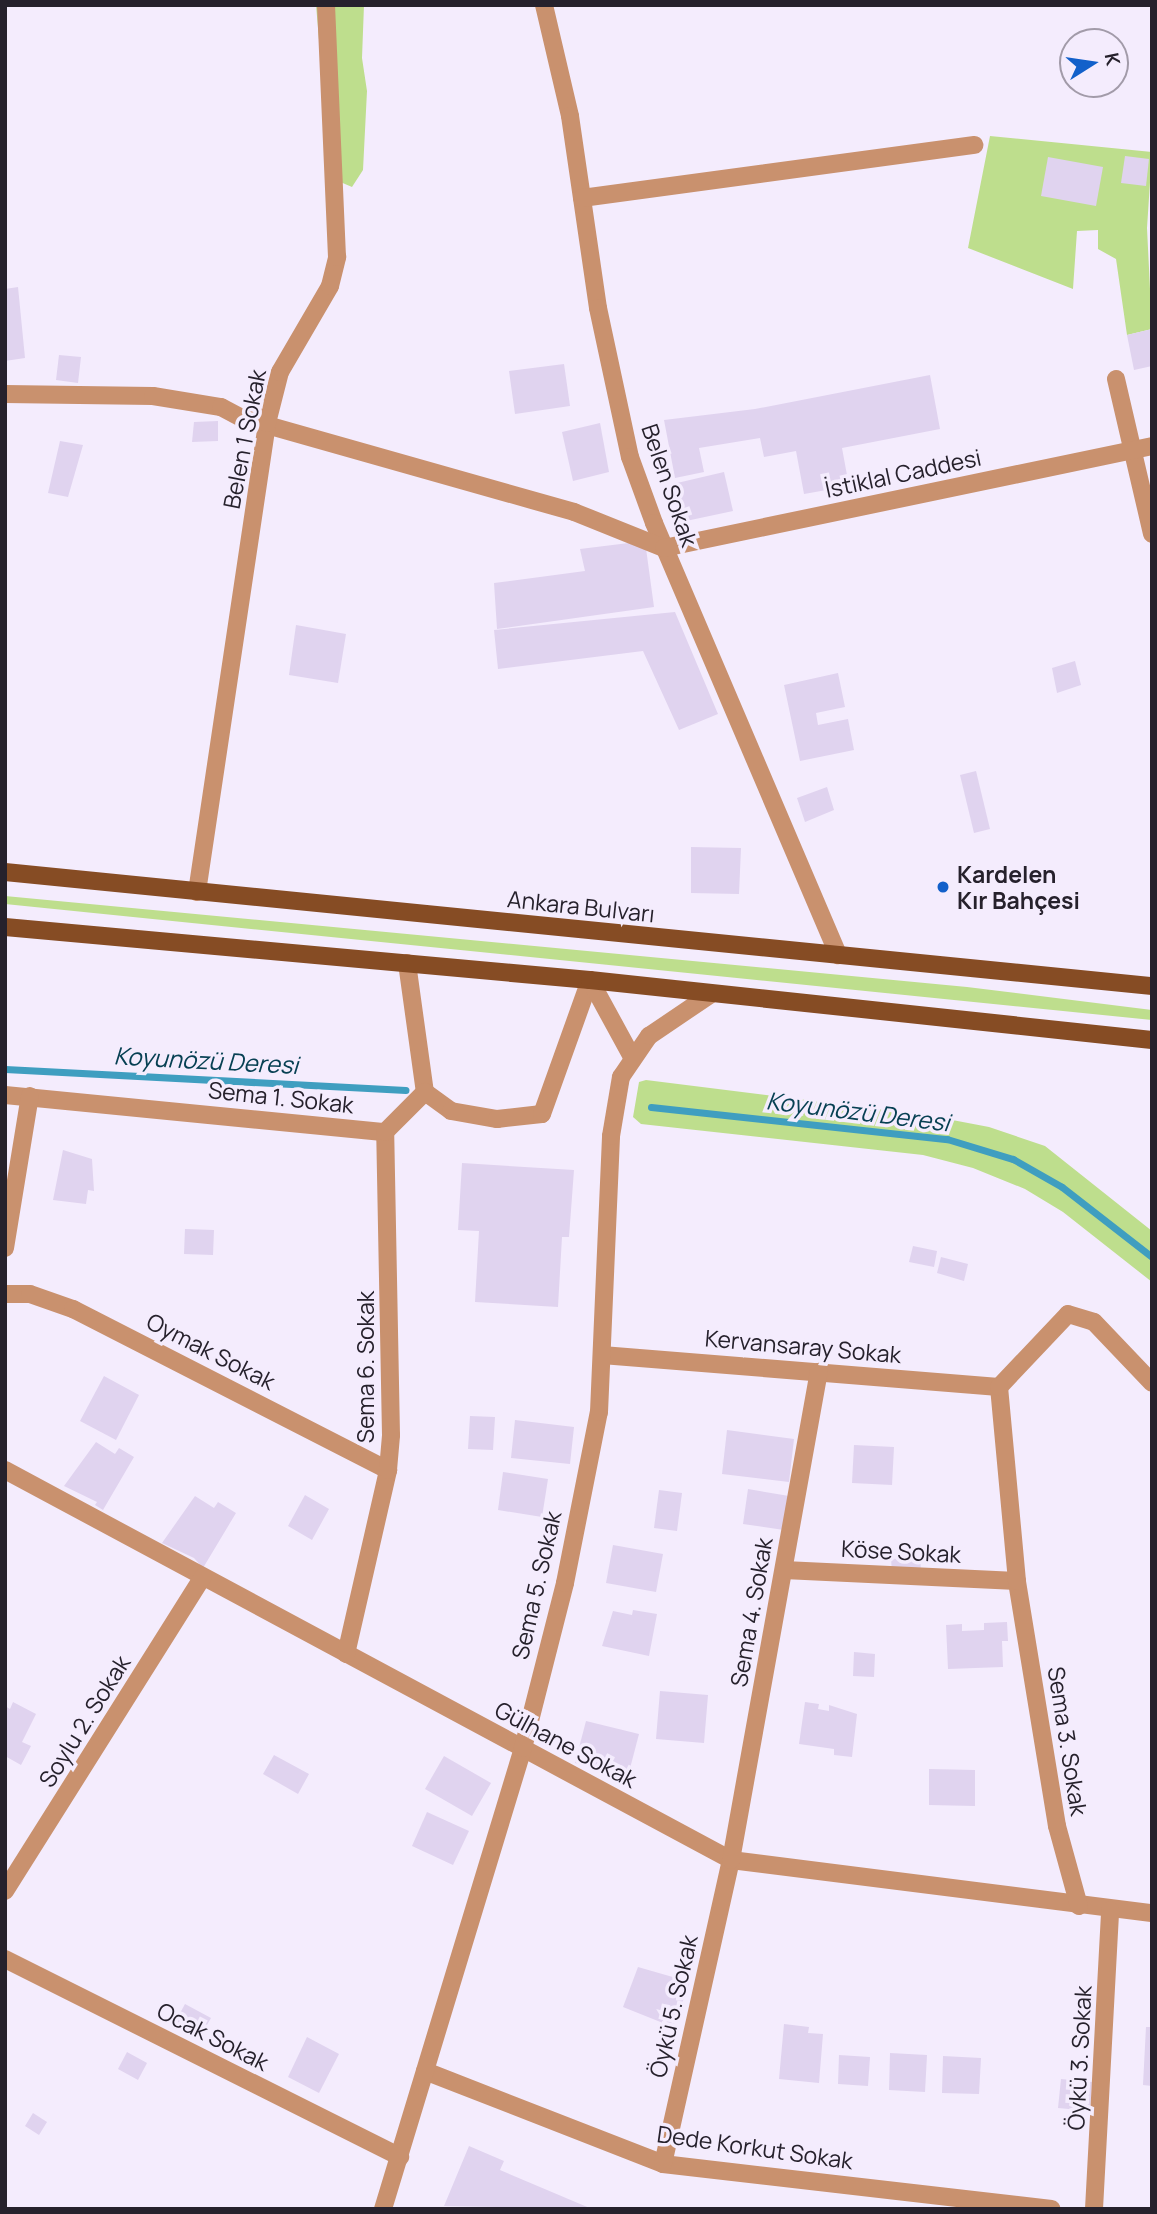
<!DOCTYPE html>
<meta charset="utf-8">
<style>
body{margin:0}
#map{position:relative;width:1157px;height:2214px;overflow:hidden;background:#f4ecfd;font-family:Manrope,sans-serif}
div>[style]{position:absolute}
.green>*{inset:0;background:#bede8d}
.stream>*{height:7px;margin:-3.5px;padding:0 3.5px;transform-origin:3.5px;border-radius:3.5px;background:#3f9ec0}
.building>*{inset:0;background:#e0d3ef}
.minor>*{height:18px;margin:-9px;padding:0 9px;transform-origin:9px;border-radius:9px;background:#c9916e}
.major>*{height:18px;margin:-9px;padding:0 9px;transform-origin:9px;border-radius:9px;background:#864c24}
.dots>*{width:19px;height:19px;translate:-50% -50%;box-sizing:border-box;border:4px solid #f4ecfd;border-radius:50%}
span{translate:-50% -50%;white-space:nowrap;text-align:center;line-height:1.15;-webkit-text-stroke:7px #f4ecfd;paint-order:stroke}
.street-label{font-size:23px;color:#26212c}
.poi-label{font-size:23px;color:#26212c;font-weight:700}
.left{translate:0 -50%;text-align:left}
.water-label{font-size:24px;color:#074053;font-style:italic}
.frame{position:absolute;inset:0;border:7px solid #26212c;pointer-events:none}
.north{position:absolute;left:1059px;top:28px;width:70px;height:70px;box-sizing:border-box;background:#f4ecfd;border:2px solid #a29ba9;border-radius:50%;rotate:78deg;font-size:19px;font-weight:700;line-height:28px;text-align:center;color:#26212c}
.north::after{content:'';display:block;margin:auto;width:24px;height:32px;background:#1260ca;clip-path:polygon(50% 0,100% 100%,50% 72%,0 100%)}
</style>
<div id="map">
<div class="green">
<i style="clip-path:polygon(316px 5px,364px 5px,362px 58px,367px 91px,363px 170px,352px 187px,331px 178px)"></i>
<i style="clip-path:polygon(990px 136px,1152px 152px,1147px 228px,1152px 329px,1127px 335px,1116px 259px,1098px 249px,1098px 230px,1077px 231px,1073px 289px,968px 248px)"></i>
<i style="clip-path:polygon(5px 896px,967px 987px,1152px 1010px,1152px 1020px,5px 904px)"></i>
<i style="clip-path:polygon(646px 1080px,926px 1115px,989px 1127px,1045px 1146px,1152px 1231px,1152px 1282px,1063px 1212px,1025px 1189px,973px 1168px,923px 1155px,641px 1124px,633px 1117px,639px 1082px)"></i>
</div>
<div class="stream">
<i style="left:5px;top:1069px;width:401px;rotate:3deg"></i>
<i style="left:651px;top:1107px;width:298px;rotate:6.2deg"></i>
<i style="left:947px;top:1139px;width:69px;rotate:16.9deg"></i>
<i style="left:1013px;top:1159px;width:56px;rotate:29.7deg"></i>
<i style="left:1062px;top:1187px;width:114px;rotate:37.9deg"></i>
</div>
<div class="building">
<i style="clip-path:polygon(1125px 156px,1149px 159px,1146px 186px,1121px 183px)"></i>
<i style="clip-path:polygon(1048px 157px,1103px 167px,1096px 206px,1041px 196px)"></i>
<i style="clip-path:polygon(18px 287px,25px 358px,5px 361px,5px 289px)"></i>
<i style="clip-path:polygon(1152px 329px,1152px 366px,1134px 370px,1127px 335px)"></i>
<i style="clip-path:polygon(59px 355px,81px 357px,78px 383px,56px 380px)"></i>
<i style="clip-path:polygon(564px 364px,570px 406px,515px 414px,509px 371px)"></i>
<i style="clip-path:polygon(930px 375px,940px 429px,842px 448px,849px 486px,804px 494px,796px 451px,764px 457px,760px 438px,699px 448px,704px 472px,675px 478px,664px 420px,755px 409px)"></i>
<i style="clip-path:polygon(218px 421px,218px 441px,192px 442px,194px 422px)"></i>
<i style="clip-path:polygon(600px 423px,609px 472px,573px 481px,562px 432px)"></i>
<i style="clip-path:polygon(60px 441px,83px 445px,68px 497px,48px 493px)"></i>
<i style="clip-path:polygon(724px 472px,733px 511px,686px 521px,677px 483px)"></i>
<i style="clip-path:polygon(645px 541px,654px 607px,497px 629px,494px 583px,585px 571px,580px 549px)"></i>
<i style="clip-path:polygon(675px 612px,718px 714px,679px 730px,643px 651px,498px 669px,494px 630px)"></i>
<i style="clip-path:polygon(296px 625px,346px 634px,338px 683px,289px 675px)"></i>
<i style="clip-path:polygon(1075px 661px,1081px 685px,1057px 693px,1052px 668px)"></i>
<i style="clip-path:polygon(838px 673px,845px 707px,816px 713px,818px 725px,848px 719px,854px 750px,800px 761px,784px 685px)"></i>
<i style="clip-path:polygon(976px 771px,990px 829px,974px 833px,960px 775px)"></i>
<i style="clip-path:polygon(827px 787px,834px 810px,805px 822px,797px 798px)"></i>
<i style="clip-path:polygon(691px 847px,741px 848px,739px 894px,691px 893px)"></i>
<i style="clip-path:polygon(63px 1150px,92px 1159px,94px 1191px,88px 1190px,86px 1204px,53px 1200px)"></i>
<i style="clip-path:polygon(462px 1163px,574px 1170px,569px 1237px,562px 1237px,558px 1307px,475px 1302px,479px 1231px,458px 1230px)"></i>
<i style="clip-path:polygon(185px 1229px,214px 1230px,213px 1255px,184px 1254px)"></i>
<i style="clip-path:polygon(913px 1246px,937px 1251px,934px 1267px,909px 1262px)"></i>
<i style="clip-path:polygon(941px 1257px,968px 1264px,964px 1281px,937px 1273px)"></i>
<i style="clip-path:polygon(104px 1376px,139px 1395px,116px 1440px,80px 1421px)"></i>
<i style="clip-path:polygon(470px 1416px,495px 1417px,493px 1450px,468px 1449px)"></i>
<i style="clip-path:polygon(515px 1420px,574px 1427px,570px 1464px,511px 1458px)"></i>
<i style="clip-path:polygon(727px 1430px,794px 1439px,789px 1482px,722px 1474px)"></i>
<i style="clip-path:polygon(96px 1442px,115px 1454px,119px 1448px,134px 1457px,103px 1510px,95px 1505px,97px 1502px,64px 1486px)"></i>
<i style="clip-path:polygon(854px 1445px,894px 1447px,892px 1485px,852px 1483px)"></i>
<i style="clip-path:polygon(503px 1472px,548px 1479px,542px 1517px,498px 1510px)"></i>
<i style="clip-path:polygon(748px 1489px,789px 1496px,784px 1530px,743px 1524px)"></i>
<i style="clip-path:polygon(659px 1490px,682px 1493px,677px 1531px,654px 1528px)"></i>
<i style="clip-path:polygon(305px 1495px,329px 1509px,312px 1540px,288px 1526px)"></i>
<i style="clip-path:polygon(195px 1496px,214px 1508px,218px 1502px,236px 1513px,203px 1568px,194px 1558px,162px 1543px)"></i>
<i style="clip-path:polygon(613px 1545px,663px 1554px,656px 1592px,606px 1583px)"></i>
<i style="clip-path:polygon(920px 1557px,921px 1571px,892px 1572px,891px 1559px)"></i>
<i style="clip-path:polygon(633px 1610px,657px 1614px,649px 1656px,602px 1646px,613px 1611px,632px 1615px)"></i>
<i style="clip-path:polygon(1007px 1622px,1008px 1641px,1002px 1641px,1003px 1667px,948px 1669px,946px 1625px,962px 1624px,962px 1631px,984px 1630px,984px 1623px)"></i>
<i style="clip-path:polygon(854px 1652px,875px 1654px,874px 1677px,853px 1676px)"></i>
<i style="clip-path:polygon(660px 1691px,708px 1695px,704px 1743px,656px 1739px)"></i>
<i style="clip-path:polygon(13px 1702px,36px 1714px,22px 1742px,31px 1746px,21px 1765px,5px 1756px,5px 1706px,10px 1709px)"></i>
<i style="clip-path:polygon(805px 1702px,819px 1704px,818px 1709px,829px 1711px,829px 1705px,857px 1714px,852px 1757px,834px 1755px,834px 1749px,799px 1744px)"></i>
<i style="clip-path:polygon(586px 1721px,639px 1734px,628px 1776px,575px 1763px)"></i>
<i style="clip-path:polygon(274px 1755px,309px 1774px,298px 1794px,263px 1774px)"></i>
<i style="clip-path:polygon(444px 1756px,491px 1783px,472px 1816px,425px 1789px)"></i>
<i style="clip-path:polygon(929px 1769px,975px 1770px,975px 1806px,929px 1805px)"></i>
<i style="clip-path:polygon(427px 1812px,469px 1831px,453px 1865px,412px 1846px)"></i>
<i style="clip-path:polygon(638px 1967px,690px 1982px,673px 2027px,623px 2007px)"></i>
<i style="clip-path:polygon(185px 2004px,211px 2018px,198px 2040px,173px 2026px)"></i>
<i style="clip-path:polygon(784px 2024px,809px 2027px,808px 2033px,823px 2034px,819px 2083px,779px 2079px)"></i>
<i style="clip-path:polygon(1146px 2027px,1152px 2027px,1152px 2086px,1143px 2085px)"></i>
<i style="clip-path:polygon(307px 2037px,339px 2054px,319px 2093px,288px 2077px)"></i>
<i style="clip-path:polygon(127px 2052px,147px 2063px,138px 2080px,118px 2069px)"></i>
<i style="clip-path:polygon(890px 2053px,927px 2055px,925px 2092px,889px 2090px)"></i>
<i style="clip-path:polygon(839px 2055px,870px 2057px,868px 2086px,838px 2084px)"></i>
<i style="clip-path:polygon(943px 2056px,981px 2058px,979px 2094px,942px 2093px)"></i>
<i style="clip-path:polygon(1061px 2079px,1092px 2082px,1090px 2111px,1058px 2108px)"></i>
<i style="clip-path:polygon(33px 2113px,47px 2122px,39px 2135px,25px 2126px)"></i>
<i style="clip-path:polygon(469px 2146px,504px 2161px,500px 2170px,592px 2209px,444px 2206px)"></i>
</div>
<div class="minor">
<i style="left:544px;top:5px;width:114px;rotate:76.8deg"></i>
<i style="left:570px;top:116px;width:194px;rotate:81.7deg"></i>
<i style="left:598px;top:308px;width:152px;rotate:77.9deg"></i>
<i style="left:630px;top:457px;width:70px;rotate:70deg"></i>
<i style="left:654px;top:523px;width:470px;rotate:66.9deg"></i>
<i style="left:582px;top:198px;width:396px;rotate:-7.7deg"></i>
<i style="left:1116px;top:379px;width:159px;rotate:76.9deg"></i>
<i style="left:5px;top:394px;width:148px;rotate:0.8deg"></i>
<i style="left:153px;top:396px;width:69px;rotate:9.2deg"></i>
<i style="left:221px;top:407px;width:24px;rotate:28deg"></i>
<i style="left:242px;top:418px;width:345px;rotate:15.8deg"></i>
<i style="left:574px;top:512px;width:97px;rotate:21.8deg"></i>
<i style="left:664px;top:548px;width:499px;rotate:-11.8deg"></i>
<i style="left:197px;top:892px;width:474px;rotate:-81.5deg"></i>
<i style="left:267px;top:423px;width:53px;rotate:-75.7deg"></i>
<i style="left:280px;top:372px;width:99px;rotate:-59.8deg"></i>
<i style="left:330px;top:286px;width:30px;rotate:-76deg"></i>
<i style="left:337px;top:257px;width:252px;rotate:-92.5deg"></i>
<i style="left:407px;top:963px;width:130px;rotate:82.1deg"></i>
<i style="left:425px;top:1092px;width:32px;rotate:36deg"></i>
<i style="left:451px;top:1111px;width:47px;rotate:9.9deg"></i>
<i style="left:497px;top:1119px;width:45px;rotate:-6.3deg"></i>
<i style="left:542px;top:1114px;width:142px;rotate:-70.3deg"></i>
<i style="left:590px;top:980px;width:88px;rotate:61.4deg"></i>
<i style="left:5px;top:1095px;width:382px;rotate:5.6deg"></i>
<i style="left:5px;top:1248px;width:154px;rotate:-80.7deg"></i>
<i style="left:5px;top:1294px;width:25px"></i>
<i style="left:30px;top:1294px;width:46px;rotate:19.2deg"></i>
<i style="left:73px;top:1309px;width:354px;rotate:27.1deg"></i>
<i style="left:602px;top:1355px;width:398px;rotate:4.6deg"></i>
<i style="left:5px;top:1470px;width:824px;rotate:28.24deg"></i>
<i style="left:731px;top:1860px;width:424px;rotate:7.2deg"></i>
<i style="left:784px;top:1570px;width:233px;rotate:2.7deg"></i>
<i style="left:346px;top:1654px;width:189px;rotate:-77.1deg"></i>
<i style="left:388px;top:1470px;width:35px;rotate:-85deg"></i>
<i style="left:391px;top:1435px;width:303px;rotate:-91.1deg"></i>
<i style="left:385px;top:1132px;width:57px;rotate:-45deg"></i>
<i style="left:5px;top:1891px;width:371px;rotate:-57.8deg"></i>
<i style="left:1079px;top:1906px;width:83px;rotate:-105.4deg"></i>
<i style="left:1057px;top:1826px;width:248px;rotate:-99.3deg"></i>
<i style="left:1017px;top:1581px;width:195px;rotate:-95.3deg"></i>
<i style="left:999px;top:1387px;width:100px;rotate:-46.6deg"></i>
<i style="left:1068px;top:1314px;width:27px;rotate:17deg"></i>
<i style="left:1094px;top:1322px;width:84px;rotate:46.4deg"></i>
<i style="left:5px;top:1959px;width:442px;rotate:26.6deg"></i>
<i style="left:425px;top:2071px;width:256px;rotate:21.3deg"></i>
<i style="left:663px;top:2164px;width:391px;rotate:6.6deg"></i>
<i style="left:663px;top:2164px;width:312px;rotate:-77.4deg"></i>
<i style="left:731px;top:1860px;width:496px;rotate:-79.8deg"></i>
<i style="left:383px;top:2209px;width:482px;rotate:-73.1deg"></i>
<i style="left:523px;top:1748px;width:170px;rotate:-75.7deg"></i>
<i style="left:565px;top:1583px;width:174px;rotate:-78.8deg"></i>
<i style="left:599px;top:1412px;width:276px;rotate:-87.5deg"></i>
<i style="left:611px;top:1136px;width:60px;rotate:-80.4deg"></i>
<i style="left:621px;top:1077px;width:50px;rotate:-55.7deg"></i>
<i style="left:649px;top:1036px;width:75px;rotate:-34.1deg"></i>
<i style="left:1094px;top:2209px;width:299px;rotate:-86.9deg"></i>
</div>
<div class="major">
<i style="left:5px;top:872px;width:1153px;rotate:5.68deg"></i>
<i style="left:5px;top:927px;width:587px;rotate:5.18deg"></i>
<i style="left:590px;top:980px;width:565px;rotate:6.09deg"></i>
</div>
<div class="dots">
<i style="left:943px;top:887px;background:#1260ca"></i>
</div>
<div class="street-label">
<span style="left:244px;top:439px;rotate:-79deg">Belen 1 Sokak</span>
<span style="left:903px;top:473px;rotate:-12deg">İstiklal Caddesi</span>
<span style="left:670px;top:485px;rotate:71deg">Belen Sokak</span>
<span style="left:581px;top:906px;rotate:6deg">Ankara Bulvarı</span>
<span style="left:281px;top:1097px;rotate:6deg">Sema 1. Sokak</span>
<span style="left:803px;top:1346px;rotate:5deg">Kervansaray Sokak</span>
<span style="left:211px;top:1351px;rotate:27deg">Oymak Sokak</span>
<span style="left:365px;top:1367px;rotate:-90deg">Sema 6. Sokak</span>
<span style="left:901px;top:1551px;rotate:3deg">Köse Sokak</span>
<span style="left:536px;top:1585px;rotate:-77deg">Sema 5. Sokak</span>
<span style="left:751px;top:1612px;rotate:-80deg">Sema 4. Sokak</span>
<span style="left:84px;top:1721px;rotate:-58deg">Soylu 2. Sokak</span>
<span style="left:1068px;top:1741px;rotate:81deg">Sema 3. Sokak</span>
<span style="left:566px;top:1744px;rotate:28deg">Gülhane Sokak</span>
<span style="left:673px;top:2006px;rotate:-77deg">Öykü 5. Sokak</span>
<span style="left:213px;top:2036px;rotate:27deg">Ocak Sokak</span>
<span style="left:1079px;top:2058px;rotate:-87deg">Öykü 3. Sokak</span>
<span style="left:755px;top:2147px;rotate:8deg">Dede Korkut Sokak</span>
</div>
<div class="poi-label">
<span class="left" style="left:957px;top:887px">Kardelen<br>Kır Bahçesi</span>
</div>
<div class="water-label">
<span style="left:206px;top:1060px;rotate:3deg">Koyunözü Deresi</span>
<span style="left:858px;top:1111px;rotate:7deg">Koyunözü Deresi</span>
</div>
<div class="frame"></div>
<div class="north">K</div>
</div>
